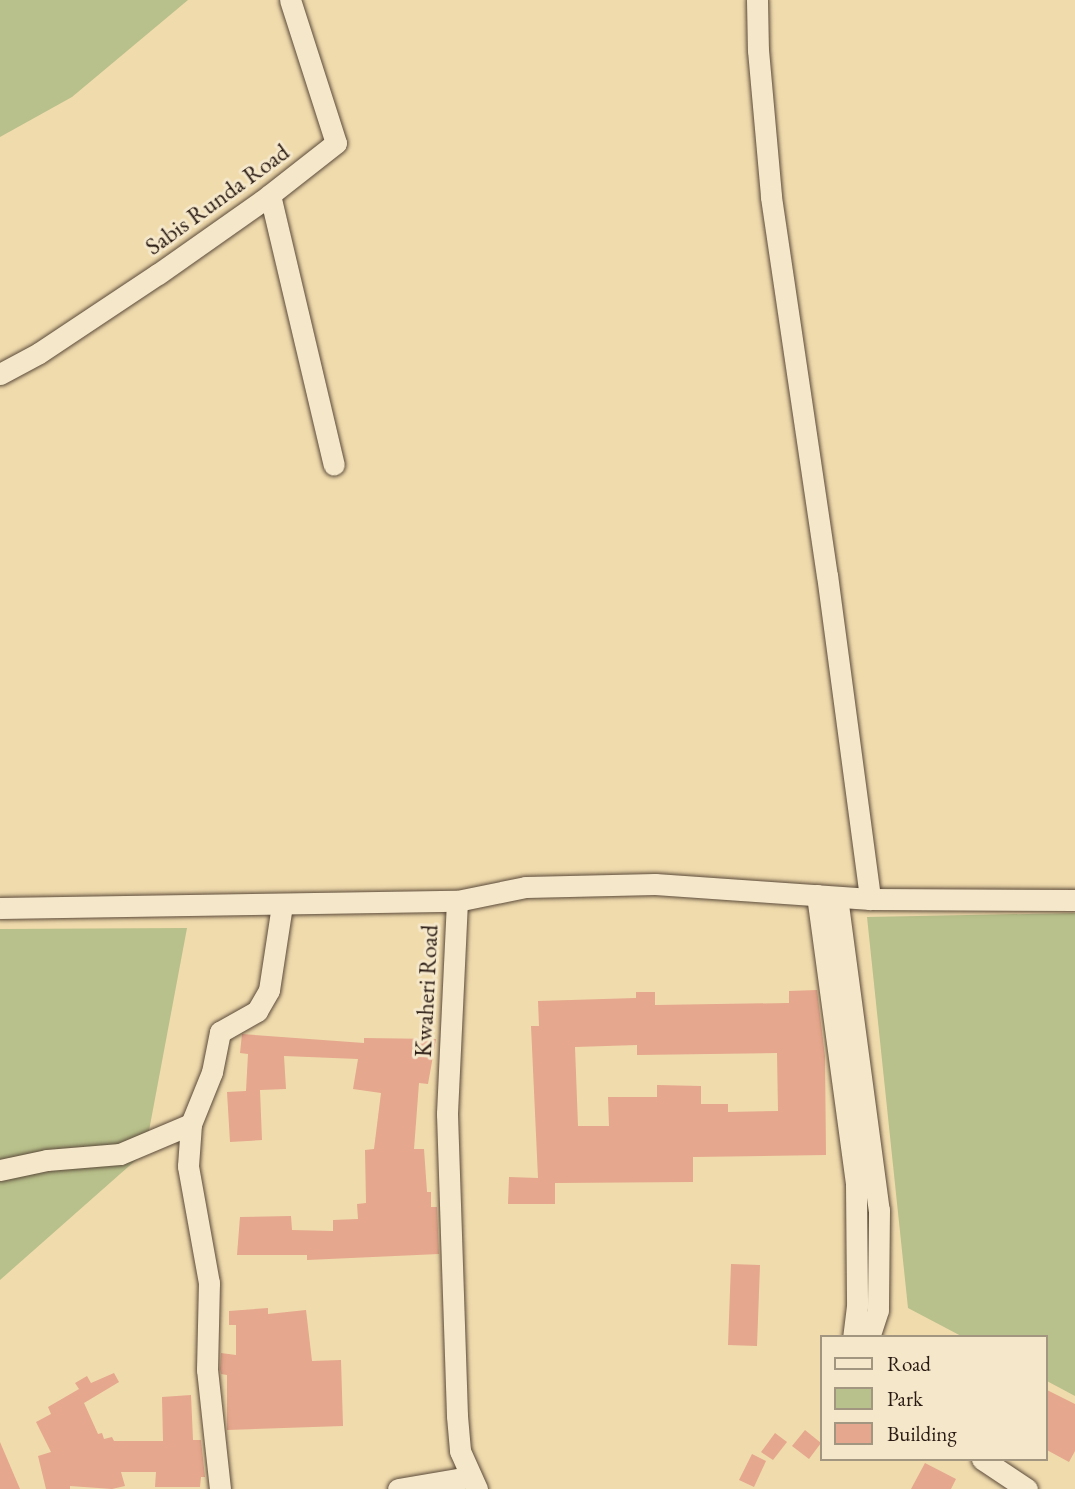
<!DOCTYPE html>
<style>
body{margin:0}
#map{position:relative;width:1075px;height:1489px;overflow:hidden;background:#f0dbad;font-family:"EB Garamond",serif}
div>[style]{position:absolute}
.green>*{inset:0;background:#b8c08b}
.building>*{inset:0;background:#e5a78d}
.roads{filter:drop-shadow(0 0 2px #5b4a3a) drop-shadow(0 0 2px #5b4a3a)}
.minor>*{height:21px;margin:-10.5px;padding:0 10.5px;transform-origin:10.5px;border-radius:10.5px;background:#f5e8ca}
span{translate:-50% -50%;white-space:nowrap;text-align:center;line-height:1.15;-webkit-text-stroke:6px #f5e8ca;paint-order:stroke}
.street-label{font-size:24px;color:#291a13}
.legend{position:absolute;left:820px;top:1335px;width:228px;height:126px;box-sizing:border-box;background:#f5e8ca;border:2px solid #a39681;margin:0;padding:9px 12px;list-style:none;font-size:21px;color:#291a13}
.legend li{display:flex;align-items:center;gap:14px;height:35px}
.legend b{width:35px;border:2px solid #a39681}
</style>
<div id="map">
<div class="green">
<i style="clip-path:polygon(0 0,188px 0,72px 97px,0 137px)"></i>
<i style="clip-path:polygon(1075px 913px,1075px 1396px,1045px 1380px,1045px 1337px,963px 1337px,908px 1308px,867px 917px)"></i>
<i style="clip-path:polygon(187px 928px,145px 1152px,0 1280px,0 929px)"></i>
</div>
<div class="building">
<i style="clip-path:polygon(evenodd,817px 990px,825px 1056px,826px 1155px,693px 1157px,693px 1182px,555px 1183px,555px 1204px,508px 1204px,509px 1177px,538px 1178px,531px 1026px,539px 1026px,538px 1001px,636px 998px,636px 992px,655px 992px,655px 1005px,789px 1003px,789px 991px,817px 990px,637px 1045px,637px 1055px,777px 1053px,778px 1111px,728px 1112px,728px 1104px,701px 1104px,701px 1086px,657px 1085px,657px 1097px,608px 1097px,609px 1126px,578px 1126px,575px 1047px,637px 1045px)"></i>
<i style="clip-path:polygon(242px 1034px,364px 1043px,364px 1038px,436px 1039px,428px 1084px,419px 1083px,414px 1149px,424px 1149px,427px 1192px,431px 1192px,431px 1207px,437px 1207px,439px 1254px,307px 1260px,307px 1255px,237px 1255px,240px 1217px,291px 1216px,292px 1230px,333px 1231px,333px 1220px,358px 1219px,357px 1204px,366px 1203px,365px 1150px,374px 1149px,381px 1093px,353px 1089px,358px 1059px,284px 1056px,286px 1089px,260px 1090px,262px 1140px,230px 1142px,227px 1092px,246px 1091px,248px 1054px,240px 1053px)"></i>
<i style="clip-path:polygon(731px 1264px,760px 1265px,757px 1346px,728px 1345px)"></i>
<i style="clip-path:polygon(268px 1308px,268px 1314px,306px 1310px,312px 1361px,341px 1360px,343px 1426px,227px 1430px,227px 1375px,221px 1374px,220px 1369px,221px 1353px,236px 1355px,236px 1325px,229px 1325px,229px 1311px)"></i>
<i style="clip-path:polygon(114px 1373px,119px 1382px,84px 1403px,98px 1434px,102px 1433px,104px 1439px,112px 1437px,114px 1441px,163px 1441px,162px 1397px,191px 1395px,193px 1440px,201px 1440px,205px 1477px,201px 1477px,200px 1487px,155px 1487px,156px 1472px,121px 1472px,125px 1486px,112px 1489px,70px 1486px,70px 1489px,46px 1489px,38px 1456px,51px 1452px,36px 1422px,51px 1414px,48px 1407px,79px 1389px,75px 1383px,87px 1376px,91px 1383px)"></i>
<i style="clip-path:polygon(1045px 1389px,1075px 1404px,1075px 1451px,1069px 1462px,1045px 1449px)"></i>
<i style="clip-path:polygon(805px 1430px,821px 1443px,809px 1459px,792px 1446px)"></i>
<i style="clip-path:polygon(775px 1433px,787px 1442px,773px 1460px,761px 1452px)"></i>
<i style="clip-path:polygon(0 1442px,20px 1489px,0 1489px)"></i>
<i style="clip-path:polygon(752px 1454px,766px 1461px,754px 1487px,739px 1480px)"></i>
<i style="clip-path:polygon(925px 1463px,956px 1479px,951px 1489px,911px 1489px)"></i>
</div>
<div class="roads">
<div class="minor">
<i style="left:757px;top:0;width:50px;rotate:88.9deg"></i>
<i style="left:758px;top:50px;width:148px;rotate:84.9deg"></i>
<i style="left:771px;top:197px;width:382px;rotate:81.6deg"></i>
<i style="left:827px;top:575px;width:327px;rotate:82.4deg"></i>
<i style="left:270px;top:195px;width:277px;rotate:76.7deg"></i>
<i style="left:0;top:374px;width:44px;rotate:-28.3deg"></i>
<i style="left:39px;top:353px;width:143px;rotate:-33.6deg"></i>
<i style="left:158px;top:274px;width:127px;rotate:-35.1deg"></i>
<i style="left:262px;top:201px;width:94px;rotate:-38.1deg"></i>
<i style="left:336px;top:143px;width:150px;rotate:-107.8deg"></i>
<i style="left:817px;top:895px;width:292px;rotate:82.3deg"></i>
<i style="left:856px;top:1184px;width:122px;rotate:89.5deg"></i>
<i style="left:857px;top:1306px;width:31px;rotate:97deg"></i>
<i style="left:837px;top:897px;width:316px;rotate:82.4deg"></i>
<i style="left:879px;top:1210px;width:100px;rotate:90.6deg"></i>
<i style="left:878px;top:1310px;width:28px;rotate:108deg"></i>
<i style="left:457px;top:901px;width:213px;rotate:92.7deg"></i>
<i style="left:447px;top:1114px;width:302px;rotate:88.1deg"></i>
<i style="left:457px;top:1416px;width:35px;rotate:85deg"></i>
<i style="left:460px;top:1451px;width:42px;rotate:65.9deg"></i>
<i style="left:0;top:908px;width:457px;rotate:-0.9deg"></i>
<i style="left:457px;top:901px;width:70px;rotate:-11.5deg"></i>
<i style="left:526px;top:887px;width:129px;rotate:-1.3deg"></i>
<i style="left:655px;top:884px;width:216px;rotate:4deg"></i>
<i style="left:870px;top:899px;width:205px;rotate:0.3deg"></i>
<i style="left:0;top:1170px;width:48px;rotate:-12deg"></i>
<i style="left:47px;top:1160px;width:73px;rotate:-4.7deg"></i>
<i style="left:120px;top:1154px;width:77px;rotate:-22.9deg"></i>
<i style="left:982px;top:1459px;width:54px;rotate:33.7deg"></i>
<i style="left:220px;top:1489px;width:120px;rotate:-96.2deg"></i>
<i style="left:207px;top:1370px;width:87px;rotate:-88.7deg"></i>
<i style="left:209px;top:1283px;width:119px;rotate:-100.2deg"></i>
<i style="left:188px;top:1166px;width:42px;rotate:-85.9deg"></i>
<i style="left:191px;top:1124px;width:56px;rotate:-68deg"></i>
<i style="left:212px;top:1072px;width:41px;rotate:-78.7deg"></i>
<i style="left:220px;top:1032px;width:43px;rotate:-29.6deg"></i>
<i style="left:257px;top:1011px;width:24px;rotate:-60deg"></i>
<i style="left:269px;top:990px;width:86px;rotate:-81.3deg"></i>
<i style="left:398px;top:1489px;width:73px;rotate:-9.5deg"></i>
</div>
</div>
<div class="street-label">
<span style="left:217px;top:199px;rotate:-36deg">Sabis Runda Road</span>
<span style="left:426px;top:991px;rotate:-87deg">Kwaheri Road</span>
</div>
<ul class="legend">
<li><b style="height:9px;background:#f5e8ca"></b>Road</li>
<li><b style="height:19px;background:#b8c08b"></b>Park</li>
<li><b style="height:19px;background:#e5a78d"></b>Building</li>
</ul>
</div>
